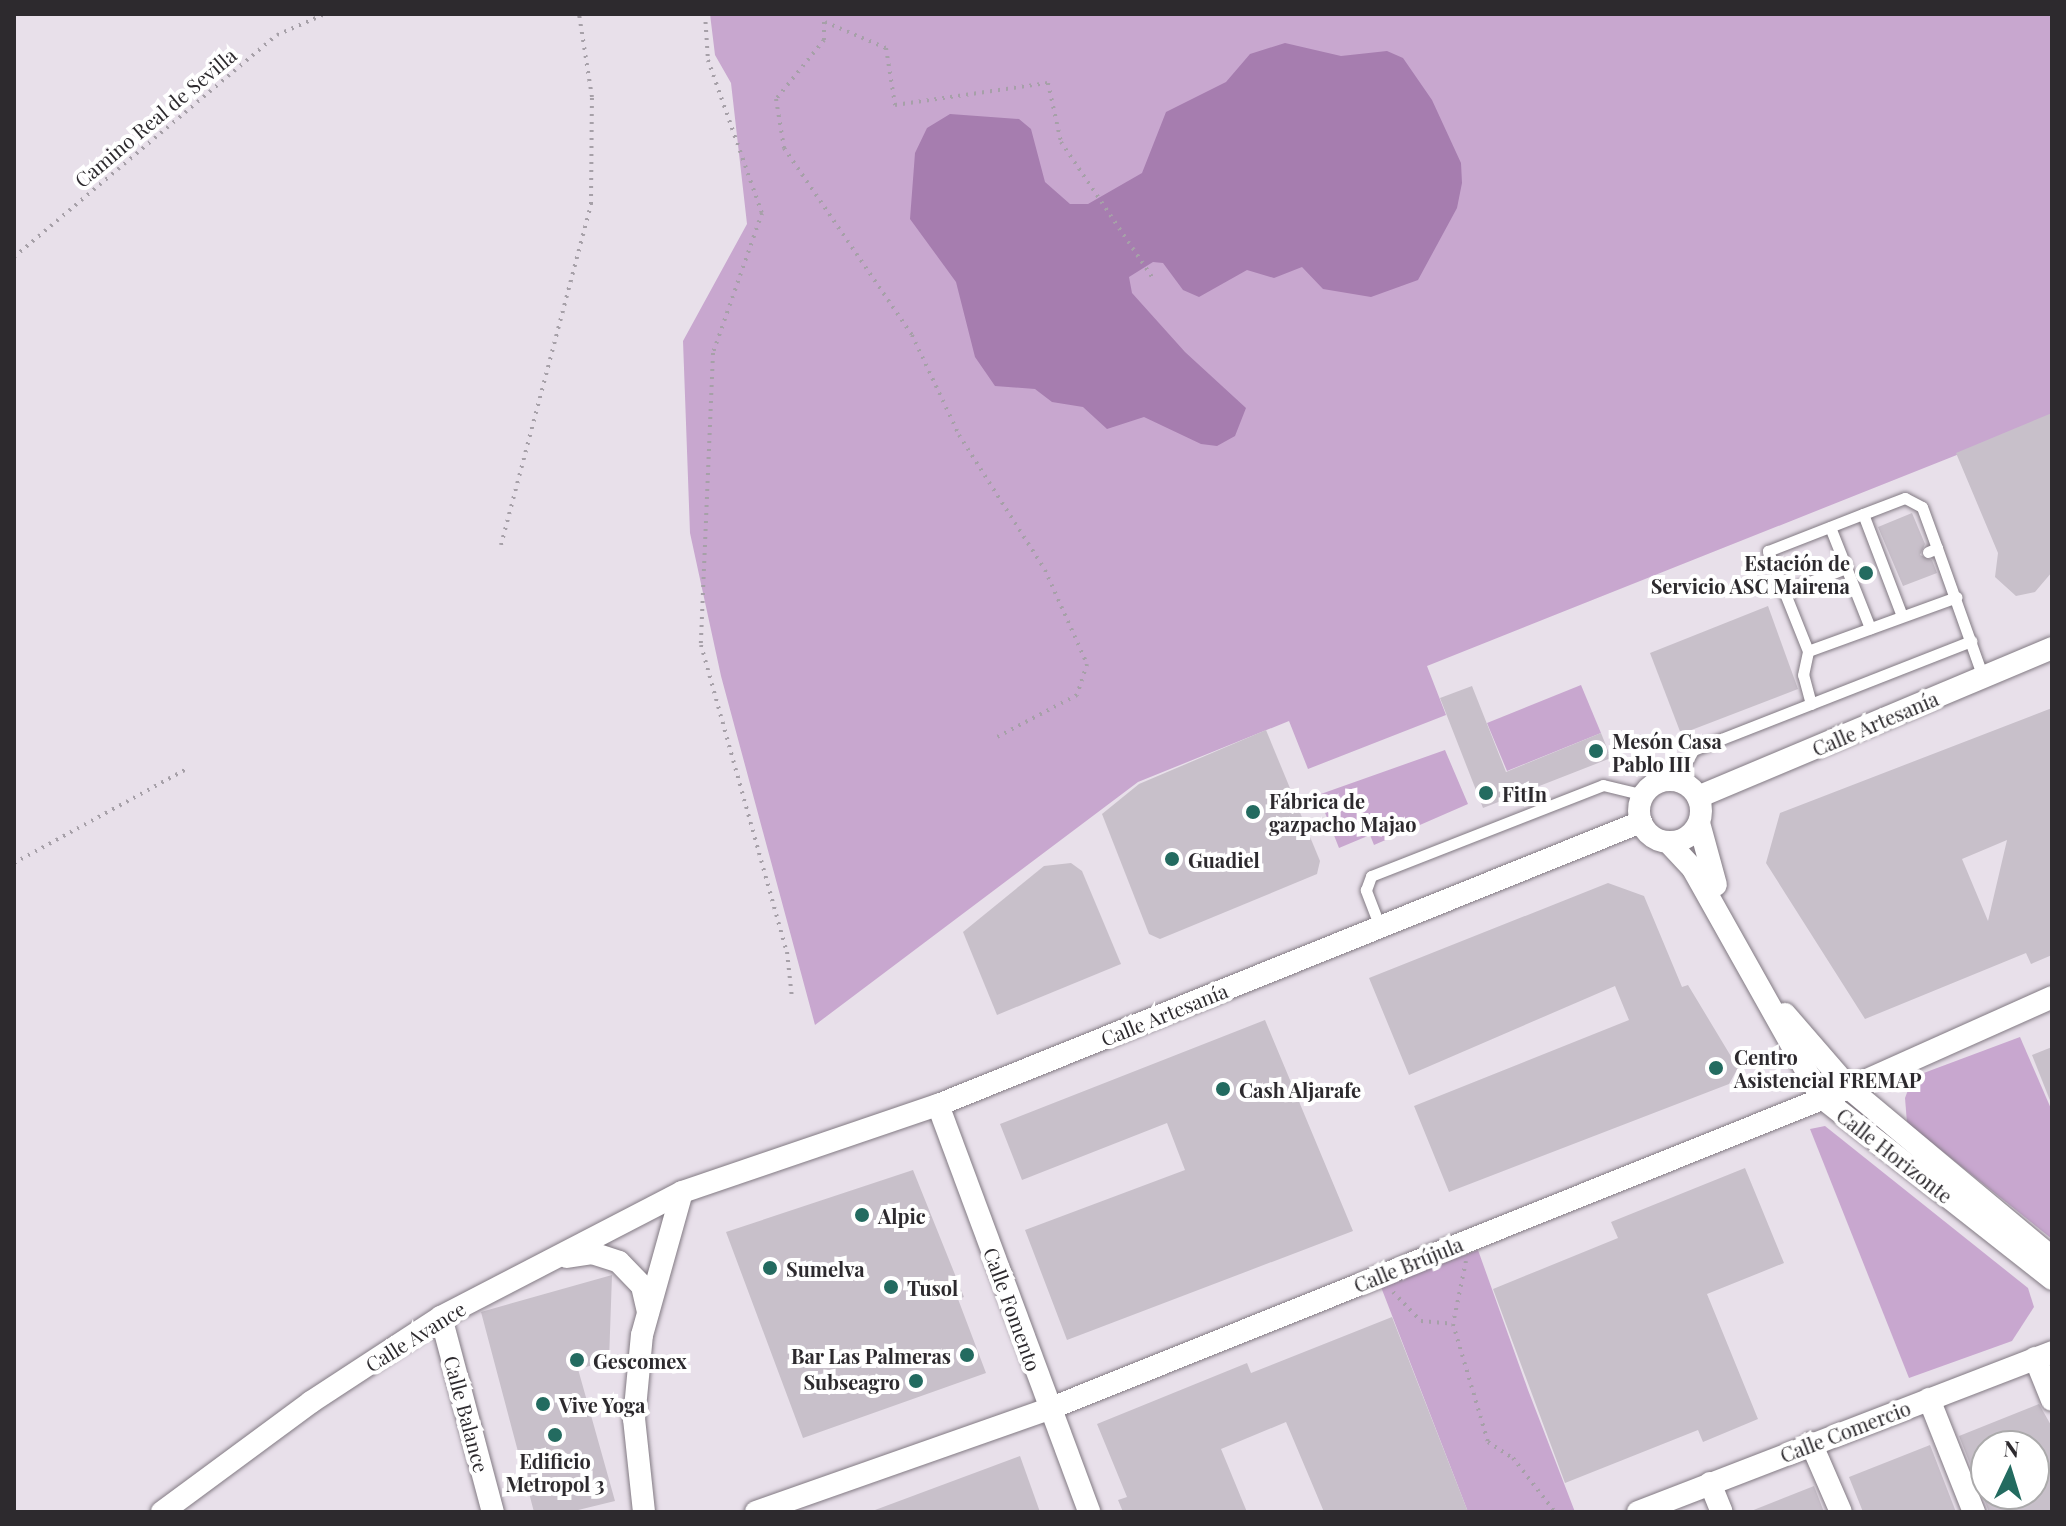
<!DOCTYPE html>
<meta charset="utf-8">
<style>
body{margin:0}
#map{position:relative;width:2066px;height:1526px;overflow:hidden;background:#e8e0ea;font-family:"Playfair Display",serif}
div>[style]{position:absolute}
.green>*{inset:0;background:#c8a7cf}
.water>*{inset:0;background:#a67daf}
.building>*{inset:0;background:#c8c0ca}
.path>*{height:4px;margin-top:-2px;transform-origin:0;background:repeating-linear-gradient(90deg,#a6a0a8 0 2px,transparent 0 8px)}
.roads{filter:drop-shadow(0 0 2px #827a83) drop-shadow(0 0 2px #827a83)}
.service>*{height:11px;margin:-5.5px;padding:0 5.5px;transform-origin:5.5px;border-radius:5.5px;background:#fff}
.minor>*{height:22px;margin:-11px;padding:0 11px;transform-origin:11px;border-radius:11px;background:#fff}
.minor>.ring{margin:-11px;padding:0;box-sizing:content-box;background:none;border:22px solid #fff;border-radius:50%}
.dots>*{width:22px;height:22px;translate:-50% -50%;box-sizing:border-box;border:4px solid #fff;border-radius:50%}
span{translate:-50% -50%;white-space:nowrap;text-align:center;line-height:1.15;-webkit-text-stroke:8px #fff;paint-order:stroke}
.street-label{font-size:20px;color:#2d2a2e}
.poi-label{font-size:20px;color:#2d2a2e;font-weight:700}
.right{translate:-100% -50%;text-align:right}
.left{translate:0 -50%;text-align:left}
.frame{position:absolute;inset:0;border:16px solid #2d2a2e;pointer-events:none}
.north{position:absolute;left:1970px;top:1430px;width:80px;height:80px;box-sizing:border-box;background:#fff;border:2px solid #abaaab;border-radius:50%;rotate:4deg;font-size:22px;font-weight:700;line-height:32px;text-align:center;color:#2d2a2e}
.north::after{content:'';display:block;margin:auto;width:28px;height:36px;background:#236b60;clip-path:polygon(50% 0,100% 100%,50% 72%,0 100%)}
</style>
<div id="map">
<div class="green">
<i style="clip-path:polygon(710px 14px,2052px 14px,2052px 417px,1427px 666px,1446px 715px,1308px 769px,1289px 721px,1138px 782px,815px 1025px,721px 676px,690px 533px,683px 341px,747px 224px,731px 83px,715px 55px)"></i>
<i style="clip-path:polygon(1581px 685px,1601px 733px,1507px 771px,1487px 723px)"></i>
<i style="clip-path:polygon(1445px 750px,1468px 804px,1374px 845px,1370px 835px,1339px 848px,1318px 795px)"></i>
<i style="clip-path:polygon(2020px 1037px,2052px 1111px,2052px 1239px,1907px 1123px,1905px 1098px,1913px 1077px)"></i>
<i style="clip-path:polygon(1825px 1126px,2028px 1288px,2034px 1307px,2012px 1341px,1909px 1378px,1810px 1129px)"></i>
<i style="clip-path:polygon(1478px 1250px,1528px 1390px,1575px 1512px,1468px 1512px,1381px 1287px)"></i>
</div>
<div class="water">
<i style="clip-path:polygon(1285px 43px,1341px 56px,1387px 51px,1403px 58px,1432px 100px,1461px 163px,1462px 183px,1457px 208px,1418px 280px,1371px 297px,1323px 289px,1302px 267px,1274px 278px,1247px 270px,1199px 297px,1183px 290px,1163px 263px,1153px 262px,1129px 277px,1132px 293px,1185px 352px,1246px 408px,1235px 436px,1217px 446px,1201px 444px,1144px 417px,1107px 429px,1083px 407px,1052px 402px,1035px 389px,995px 386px,975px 357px,956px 282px,910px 219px,915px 153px,927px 128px,950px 114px,1019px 119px,1031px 129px,1045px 182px,1070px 204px,1088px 204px,1142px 173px,1166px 112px,1226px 82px,1250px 54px)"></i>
</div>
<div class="building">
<i style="clip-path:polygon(2052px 413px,2052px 572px,2035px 592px,2016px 596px,1995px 577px,1998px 553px,1956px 453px)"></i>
<i style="clip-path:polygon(1912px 513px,1925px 544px,1920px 555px,1932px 560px,1937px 573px,1903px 586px,1878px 527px)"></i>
<i style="clip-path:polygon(1768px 606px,1798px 689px,1681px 734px,1650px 653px)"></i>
<i style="clip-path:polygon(1472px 686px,1506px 772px,1601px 733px,1611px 758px,1483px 808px,1440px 698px)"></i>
<i style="clip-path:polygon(evenodd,2052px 708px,2052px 955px,2031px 964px,2026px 953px,1865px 1019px,1766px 863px,1780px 813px,2052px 708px,2007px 840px,1988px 921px,1962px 859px,2007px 840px)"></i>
<i style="clip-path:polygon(1266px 730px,1320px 861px,1317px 874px,1160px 939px,1149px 934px,1102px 814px,1139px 784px)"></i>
<i style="clip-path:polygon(1071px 863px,1082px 871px,1121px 964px,997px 1015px,963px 932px,1044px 866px)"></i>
<i style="clip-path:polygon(1608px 883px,1644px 896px,1682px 987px,1688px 985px,1738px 1068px,1729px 1084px,1449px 1192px,1414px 1106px,1629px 1020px,1615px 986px,1409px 1075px,1369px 978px)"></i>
<i style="clip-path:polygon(1265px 1020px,1353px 1231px,1067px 1340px,1025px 1230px,1185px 1170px,1167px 1123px,1022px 1180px,1000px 1124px)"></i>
<i style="clip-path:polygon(2052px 1047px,2052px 1102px,2051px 1103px,2032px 1055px)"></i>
<i style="clip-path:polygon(1745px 1168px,1784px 1263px,1707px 1294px,1758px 1419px,1703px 1442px,1698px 1430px,1565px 1483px,1493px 1289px,1618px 1238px,1611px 1222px)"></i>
<i style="clip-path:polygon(913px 1170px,964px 1297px,958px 1299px,986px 1373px,803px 1438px,726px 1232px)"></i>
<i style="clip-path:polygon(612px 1275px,609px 1361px,578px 1369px,615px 1501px,570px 1512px,534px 1512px,481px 1312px)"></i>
<i style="clip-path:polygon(1392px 1317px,1468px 1512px,1324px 1512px,1286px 1422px,1221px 1449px,1247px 1512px,1123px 1512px,1118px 1500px,1127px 1497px,1097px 1424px,1247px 1363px,1251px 1373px)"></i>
<i style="clip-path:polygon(evenodd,2039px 1404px,2052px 1427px,2052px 1512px,1989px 1512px,1959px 1436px,2039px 1404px,1986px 1446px,2034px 1446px,2034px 1494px,1986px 1494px,1986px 1446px)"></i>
<i style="clip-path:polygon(1930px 1445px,1956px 1512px,1863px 1512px,1849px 1477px)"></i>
<i style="clip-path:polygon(1020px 1456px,1040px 1512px,875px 1512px,875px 1510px)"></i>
<i style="clip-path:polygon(1814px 1486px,1824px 1512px,1751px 1512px,1751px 1511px)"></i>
</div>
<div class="path">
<i style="left:705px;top:14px;width:46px;rotate:86.3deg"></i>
<i style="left:708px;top:60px;width:162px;rotate:70.6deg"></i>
<i style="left:762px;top:213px;width:148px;rotate:109.3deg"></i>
<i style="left:713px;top:353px;width:292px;rotate:92.4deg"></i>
<i style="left:701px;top:645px;width:319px;rotate:74.4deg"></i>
<i style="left:787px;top:952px;width:46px;rotate:83.8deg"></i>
<i style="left:824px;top:14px;width:26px;rotate:90deg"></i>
<i style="left:824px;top:40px;width:76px;rotate:129.1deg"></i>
<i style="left:776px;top:99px;width:50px;rotate:80.7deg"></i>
<i style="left:784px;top:148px;width:227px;rotate:55.6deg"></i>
<i style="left:912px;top:335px;width:110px;rotate:64.8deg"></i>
<i style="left:959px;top:435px;width:160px;rotate:57.5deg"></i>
<i style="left:1045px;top:570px;width:103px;rotate:65.9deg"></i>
<i style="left:1087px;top:664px;width:33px;rotate:108deg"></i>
<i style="left:1077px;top:695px;width:90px;rotate:152.3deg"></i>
<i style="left:825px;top:22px;width:66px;rotate:23.1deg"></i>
<i style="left:886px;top:48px;width:58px;rotate:81deg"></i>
<i style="left:895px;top:105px;width:155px;rotate:-8.2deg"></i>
<i style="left:1048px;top:83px;width:60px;rotate:77.6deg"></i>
<i style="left:1061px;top:142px;width:166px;rotate:56deg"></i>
<i style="left:14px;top:257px;width:344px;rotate:-40.2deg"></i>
<i style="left:277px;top:35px;width:52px;rotate:-23.6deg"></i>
<i style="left:501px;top:545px;width:353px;rotate:-75.2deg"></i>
<i style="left:591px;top:204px;width:107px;rotate:-89.5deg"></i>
<i style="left:592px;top:97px;width:84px;rotate:-98.9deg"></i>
<i style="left:14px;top:863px;width:198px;rotate:-28.6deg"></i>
<i style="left:1466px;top:1261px;width:64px;rotate:101.7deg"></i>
<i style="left:1453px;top:1324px;width:123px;rotate:73.5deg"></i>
<i style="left:1488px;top:1442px;width:30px;rotate:33deg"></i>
<i style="left:1513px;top:1458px;width:68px;rotate:52.1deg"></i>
<i style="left:1393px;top:1292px;width:40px;rotate:46deg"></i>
<i style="left:1421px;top:1321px;width:32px;rotate:5deg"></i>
</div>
<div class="roads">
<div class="service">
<i style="left:1830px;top:527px;width:109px;rotate:68.4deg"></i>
<i style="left:1928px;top:552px;width:10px;rotate:-24deg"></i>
<i style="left:1937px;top:548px;width:137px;rotate:70.4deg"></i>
<i style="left:1784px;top:592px;width:66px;rotate:-21.2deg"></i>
<i style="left:1902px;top:616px;width:109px;rotate:-110.9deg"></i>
<i style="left:1863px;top:514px;width:45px;rotate:-20.9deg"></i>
<i style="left:1905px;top:498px;width:19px;rotate:28deg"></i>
<i style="left:1922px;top:507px;width:44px;rotate:69.9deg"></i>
<i style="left:1808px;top:651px;width:108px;rotate:-111.8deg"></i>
<i style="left:1768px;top:551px;width:102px;rotate:-21.3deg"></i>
<i style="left:1811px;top:704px;width:30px;rotate:-105deg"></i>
<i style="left:1803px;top:675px;width:25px;rotate:-78deg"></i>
<i style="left:1808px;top:651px;width:158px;rotate:-20deg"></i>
<i style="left:1676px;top:781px;width:35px;rotate:-61deg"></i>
<i style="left:1693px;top:750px;width:299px;rotate:-21.4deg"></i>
<i style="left:1380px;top:927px;width:40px;rotate:-111deg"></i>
<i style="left:1366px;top:890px;width:15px;rotate:-70deg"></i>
<i style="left:1371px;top:876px;width:249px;rotate:-21.4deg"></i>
<i style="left:1603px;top:785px;width:42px;rotate:13.7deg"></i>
</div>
<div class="minor">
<i class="ring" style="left:1639px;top:780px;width:40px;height:40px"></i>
<i style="left:1698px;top:797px;width:384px;rotate:-22.8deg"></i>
<i style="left:1699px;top:823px;width:64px;rotate:74.7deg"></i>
<i style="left:1668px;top:842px;width:37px;rotate:47deg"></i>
<i style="left:1693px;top:869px;width:261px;rotate:60.7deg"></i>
<i style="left:1821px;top:1097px;width:294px;rotate:38.2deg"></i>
<i style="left:1785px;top:1014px;width:98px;rotate:49.1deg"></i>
<i style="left:1849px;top:1088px;width:265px;rotate:39.9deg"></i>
<i style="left:938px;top:1105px;width:434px;rotate:69.6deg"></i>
<i style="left:567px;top:1257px;width:25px;rotate:-9deg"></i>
<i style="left:592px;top:1253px;width:28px;rotate:18deg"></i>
<i style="left:619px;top:1262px;width:33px;rotate:46deg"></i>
<i style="left:642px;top:1286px;width:27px;rotate:77deg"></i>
<i style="left:441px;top:1317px;width:202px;rotate:75.1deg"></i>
<i style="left:2035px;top:1358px;width:45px;rotate:68deg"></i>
<i style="left:1929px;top:1399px;width:122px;rotate:68.3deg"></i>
<i style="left:1811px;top:1443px;width:75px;rotate:66.5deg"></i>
<i style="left:1710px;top:1483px;width:31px;rotate:68deg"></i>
<i style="left:162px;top:1512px;width:185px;rotate:-36.4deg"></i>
<i style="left:311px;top:1402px;width:155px;rotate:-33.2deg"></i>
<i style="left:441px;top:1317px;width:271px;rotate:-27.4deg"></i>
<i style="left:682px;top:1192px;width:270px;rotate:-18.8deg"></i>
<i style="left:938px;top:1105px;width:758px;rotate:-21.93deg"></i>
<i style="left:644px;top:1512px;width:94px;rotate:-96.1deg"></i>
<i style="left:634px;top:1419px;width:84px;rotate:-84.6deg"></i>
<i style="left:642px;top:1335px;width:148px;rotate:-74.4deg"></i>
<i style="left:756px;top:1512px;width:311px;rotate:-19.4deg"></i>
<i style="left:1049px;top:1409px;width:862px;rotate:-21.86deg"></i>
<i style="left:1849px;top:1088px;width:222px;rotate:-24.1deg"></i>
<i style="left:1638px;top:1512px;width:444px;rotate:-21.1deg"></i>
</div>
</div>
<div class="dots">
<i style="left:1866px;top:573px;background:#236b60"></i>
<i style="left:1596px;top:751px;background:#236b60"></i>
<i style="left:1486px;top:793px;background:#236b60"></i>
<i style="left:1253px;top:812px;background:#236b60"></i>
<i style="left:1172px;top:859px;background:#236b60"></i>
<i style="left:1716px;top:1068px;background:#236b60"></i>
<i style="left:1223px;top:1089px;background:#236b60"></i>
<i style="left:862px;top:1215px;background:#236b60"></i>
<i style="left:770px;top:1268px;background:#236b60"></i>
<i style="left:891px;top:1287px;background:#236b60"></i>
<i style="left:967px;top:1355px;background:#236b60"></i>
<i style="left:577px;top:1360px;background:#236b60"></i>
<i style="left:916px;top:1381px;background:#236b60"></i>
<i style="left:543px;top:1404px;background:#236b60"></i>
<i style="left:555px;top:1435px;background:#236b60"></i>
</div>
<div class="street-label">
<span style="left:155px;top:117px;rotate:-40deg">Camino Real de Sevilla</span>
<span style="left:1875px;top:723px;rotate:-23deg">Calle Artesanía</span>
<span style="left:1164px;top:1014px;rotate:-22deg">Calle Artesanía</span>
<span style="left:1895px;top:1155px;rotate:38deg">Calle Horizonte</span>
<span style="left:1408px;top:1264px;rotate:-22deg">Calle Brújula</span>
<span style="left:1013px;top:1309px;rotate:70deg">Calle Fomento</span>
<span style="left:415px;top:1336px;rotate:-32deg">Calle Avance</span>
<span style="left:467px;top:1414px;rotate:75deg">Calle Balance</span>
<span style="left:1845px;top:1431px;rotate:-21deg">Calle Comercio</span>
</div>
<div class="poi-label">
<span class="right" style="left:1850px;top:574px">Estación de<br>Servicio ASC Mairena</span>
<span class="left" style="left:1612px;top:752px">Mesón Casa<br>Pablo III</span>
<span class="left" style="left:1502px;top:793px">FitIn</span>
<span class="left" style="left:1269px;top:812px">Fábrica de<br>gazpacho Majao</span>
<span class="left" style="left:1188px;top:859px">Guadiel</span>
<span class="left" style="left:1734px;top:1068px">Centro<br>Asistencial FREMAP</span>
<span class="left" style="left:1239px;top:1089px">Cash Aljarafe</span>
<span class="left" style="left:878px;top:1215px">Alpic</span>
<span class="left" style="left:786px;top:1268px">Sumelva</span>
<span class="left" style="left:907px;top:1287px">Tusol</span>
<span class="right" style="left:951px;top:1355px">Bar Las Palmeras</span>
<span class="left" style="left:593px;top:1360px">Gescomex</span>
<span class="right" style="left:900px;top:1381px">Subseagro</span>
<span class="left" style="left:559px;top:1404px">Vive Yoga</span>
<span style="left:555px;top:1472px">Edificio<br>Metropol 3</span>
</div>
<div class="frame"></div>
<div class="north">N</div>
</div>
